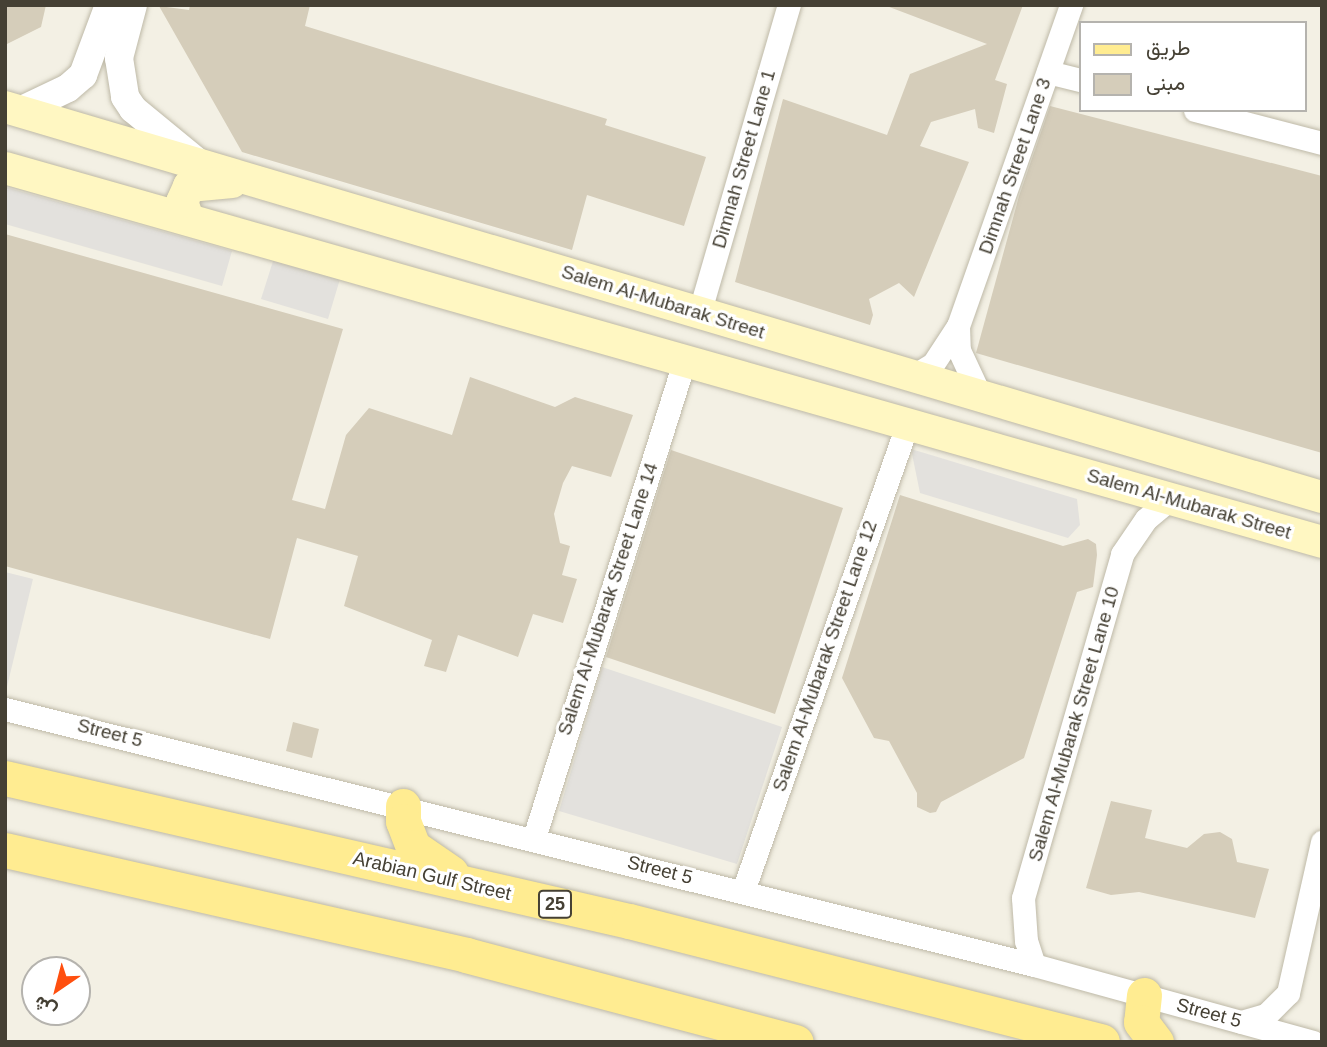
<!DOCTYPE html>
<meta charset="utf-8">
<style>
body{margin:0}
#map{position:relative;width:1327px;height:1047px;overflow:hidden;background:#f3f0e4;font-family:Arial,Vazirmatn,sans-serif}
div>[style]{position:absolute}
.parking>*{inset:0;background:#e3e1dd}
.building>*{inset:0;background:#d5cdba}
.roads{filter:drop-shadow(0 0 2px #beb9a7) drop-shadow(0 0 2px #beb9a7)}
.minor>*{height:23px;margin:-11.5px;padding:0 11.5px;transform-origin:11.5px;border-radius:11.5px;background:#fff}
.tertiary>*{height:28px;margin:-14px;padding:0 14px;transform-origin:14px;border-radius:14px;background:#fff}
.secondary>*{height:32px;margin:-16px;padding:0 16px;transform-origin:16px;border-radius:16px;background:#fff7c2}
.primary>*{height:35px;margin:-17.5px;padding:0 17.5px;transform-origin:17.5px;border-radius:17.5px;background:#ffec91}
span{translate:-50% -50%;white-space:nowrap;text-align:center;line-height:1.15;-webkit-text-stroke:6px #fff;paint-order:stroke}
.shield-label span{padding:2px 5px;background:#fff;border:2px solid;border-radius:5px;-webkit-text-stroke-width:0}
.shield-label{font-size:18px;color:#454034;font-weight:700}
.street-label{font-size:19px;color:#454034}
.frame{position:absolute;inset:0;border:7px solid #454034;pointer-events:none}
.legend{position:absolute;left:1079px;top:21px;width:228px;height:91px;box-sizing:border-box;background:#fff;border:2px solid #b5b3ae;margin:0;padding:9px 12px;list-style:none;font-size:21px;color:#454034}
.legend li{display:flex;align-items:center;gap:14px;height:35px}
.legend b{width:35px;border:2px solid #b5b3ae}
.north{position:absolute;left:21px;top:956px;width:70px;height:70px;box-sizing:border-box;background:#fff;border:2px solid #b5b3ae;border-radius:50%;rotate:215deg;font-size:19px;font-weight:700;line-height:28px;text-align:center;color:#454034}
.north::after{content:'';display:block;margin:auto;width:24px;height:32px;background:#ff4f0f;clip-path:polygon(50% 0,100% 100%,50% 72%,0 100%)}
</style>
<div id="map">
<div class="parking">
<i style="clip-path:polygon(5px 187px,232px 251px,222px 286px,5px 224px)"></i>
<i style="clip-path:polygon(274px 258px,340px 279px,328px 319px,261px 299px)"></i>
<i style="clip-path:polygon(911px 449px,1077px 499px,1080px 525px,1068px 538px,920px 493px)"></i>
<i style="clip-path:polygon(5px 572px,33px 579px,5px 695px)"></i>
<i style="clip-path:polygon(602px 667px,782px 727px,737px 864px,559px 811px)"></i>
</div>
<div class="building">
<i style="clip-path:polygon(5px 5px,46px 5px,41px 27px,5px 45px)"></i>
<i style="clip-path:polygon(190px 5px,310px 5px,305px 26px,607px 119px,605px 125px,706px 157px,684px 226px,587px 195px,572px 250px,242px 152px,159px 6px,189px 10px)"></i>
<i style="clip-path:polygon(884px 5px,1023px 5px,995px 80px,1007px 84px,994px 133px,978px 128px,975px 109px,931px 122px,920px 146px,969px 162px,914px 297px,899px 283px,869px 299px,873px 315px,870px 325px,735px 282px,783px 99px,887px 135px,910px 74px,987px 44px)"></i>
<i style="clip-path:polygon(1050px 106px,1322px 176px,1322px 453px,976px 353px,1019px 196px)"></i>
<i style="clip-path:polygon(5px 234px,343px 329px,292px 500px,325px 509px,346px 435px,369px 408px,452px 435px,470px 377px,555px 407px,575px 397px,633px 415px,611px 477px,572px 466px,563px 483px,554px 514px,560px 543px,570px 546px,562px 575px,577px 579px,563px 623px,533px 614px,518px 657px,458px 635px,446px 672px,424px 666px,432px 640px,344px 606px,358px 556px,297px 538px,270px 639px,5px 566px)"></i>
<i style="clip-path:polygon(671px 450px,843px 508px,775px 714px,606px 657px)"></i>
<i style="clip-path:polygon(900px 495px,1063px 546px,1088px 539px,1096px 544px,1097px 555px,1093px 587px,1077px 592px,1024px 758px,941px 802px,936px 812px,930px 813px,917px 807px,917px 793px,889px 741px,874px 738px,842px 678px)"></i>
<i style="clip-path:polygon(293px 722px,319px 729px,312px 758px,286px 751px)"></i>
<i style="clip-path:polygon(1111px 801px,1152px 810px,1145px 838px,1187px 848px,1204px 834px,1220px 832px,1232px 839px,1237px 862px,1269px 869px,1255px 918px,1139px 892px,1111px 895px,1086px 888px)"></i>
</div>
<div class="roads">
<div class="minor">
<i style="left:1048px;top:72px;width:33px;rotate:14deg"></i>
<i style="left:1195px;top:110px;width:131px;rotate:14.6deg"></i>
<i style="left:699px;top:314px;width:322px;rotate:-73.8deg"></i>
<i style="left:958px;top:326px;width:24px;rotate:88deg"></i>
<i style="left:959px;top:350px;width:47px;rotate:65.1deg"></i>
<i style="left:913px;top:376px;width:23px;rotate:-31deg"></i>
<i style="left:933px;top:364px;width:45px;rotate:-56.7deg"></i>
<i style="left:958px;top:326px;width:340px;rotate:-70.6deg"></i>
<i style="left:5px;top:709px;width:1060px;rotate:13.97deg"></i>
<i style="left:1034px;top:965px;width:289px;rotate:15.4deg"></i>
<i style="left:534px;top:838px;width:502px;rotate:-72.5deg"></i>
<i style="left:743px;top:891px;width:497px;rotate:-70.6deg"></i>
<i style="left:1034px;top:965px;width:25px;rotate:-108deg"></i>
<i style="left:1026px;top:941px;width:43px;rotate:-94deg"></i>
<i style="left:1023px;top:898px;width:358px;rotate:-73.9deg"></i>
<i style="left:1122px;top:554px;width:42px;rotate:-55.6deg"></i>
<i style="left:1146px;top:519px;width:30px;rotate:-40deg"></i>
<i style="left:1241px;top:1022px;width:26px;rotate:-16deg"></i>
<i style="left:1266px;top:1015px;width:31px;rotate:-45deg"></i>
<i style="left:1288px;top:993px;width:155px;rotate:-77.3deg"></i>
</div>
<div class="tertiary">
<i style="left:133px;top:5px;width:55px;rotate:104.8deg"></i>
<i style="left:119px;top:58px;width:39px;rotate:81deg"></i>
<i style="left:125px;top:97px;width:14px;rotate:56deg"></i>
<i style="left:133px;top:109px;width:87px;rotate:39.4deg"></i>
<i style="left:20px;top:111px;width:53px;rotate:-25.6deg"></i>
<i style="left:68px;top:88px;width:20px;rotate:-41deg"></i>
<i style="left:83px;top:75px;width:75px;rotate:-69.6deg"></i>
</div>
<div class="secondary">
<i style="left:5px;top:107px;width:1374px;rotate:16.5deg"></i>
<i style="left:5px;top:168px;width:1369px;rotate:15.85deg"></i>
<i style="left:188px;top:219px;width:18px;rotate:-109deg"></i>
<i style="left:182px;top:202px;width:17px;rotate:-66deg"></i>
<i style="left:189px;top:186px;width:43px;rotate:-5.3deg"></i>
</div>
<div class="primary">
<i style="left:5px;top:778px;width:640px;rotate:12.91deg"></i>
<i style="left:629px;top:921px;width:488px;rotate:14.3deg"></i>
<i style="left:403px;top:806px;width:15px;rotate:90deg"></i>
<i style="left:403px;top:821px;width:28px;rotate:69deg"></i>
<i style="left:413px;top:847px;width:46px;rotate:34.4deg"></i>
<i style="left:5px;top:850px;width:473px;rotate:12.8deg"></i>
<i style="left:466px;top:955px;width:341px;rotate:14.8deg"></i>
<i style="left:1144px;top:995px;width:27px;rotate:96deg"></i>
<i style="left:1141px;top:1022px;width:25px;rotate:53deg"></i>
</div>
</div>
<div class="shield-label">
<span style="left:555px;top:904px">25</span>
</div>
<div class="street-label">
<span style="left:744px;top:159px;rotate:-74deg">Dimnah Street Lane 1</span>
<span style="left:1015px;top:166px;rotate:-71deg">Dimnah Street Lane 3</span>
<span style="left:663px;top:302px;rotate:17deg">Salem Al-Mubarak Street</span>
<span style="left:1189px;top:504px;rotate:16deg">Salem Al-Mubarak Street</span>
<span style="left:608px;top:599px;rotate:-72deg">Salem Al-Mubarak Street Lane 14</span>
<span style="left:825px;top:656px;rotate:-71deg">Salem Al-Mubarak Street Lane 12</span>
<span style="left:1074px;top:724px;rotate:-74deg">Salem Al-Mubarak Street Lane 10</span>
<span style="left:110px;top:733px;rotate:14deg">Street 5</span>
<span style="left:660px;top:870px;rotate:14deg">Street 5</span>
<span style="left:432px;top:876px;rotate:13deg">Arabian Gulf Street</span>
<span style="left:1209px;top:1013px;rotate:15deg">Street 5</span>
</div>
<div class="frame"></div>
<ul class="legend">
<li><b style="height:9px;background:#ffec91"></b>طريق</li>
<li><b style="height:19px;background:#d5cdba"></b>مبنى</li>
</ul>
<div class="north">ش</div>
</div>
